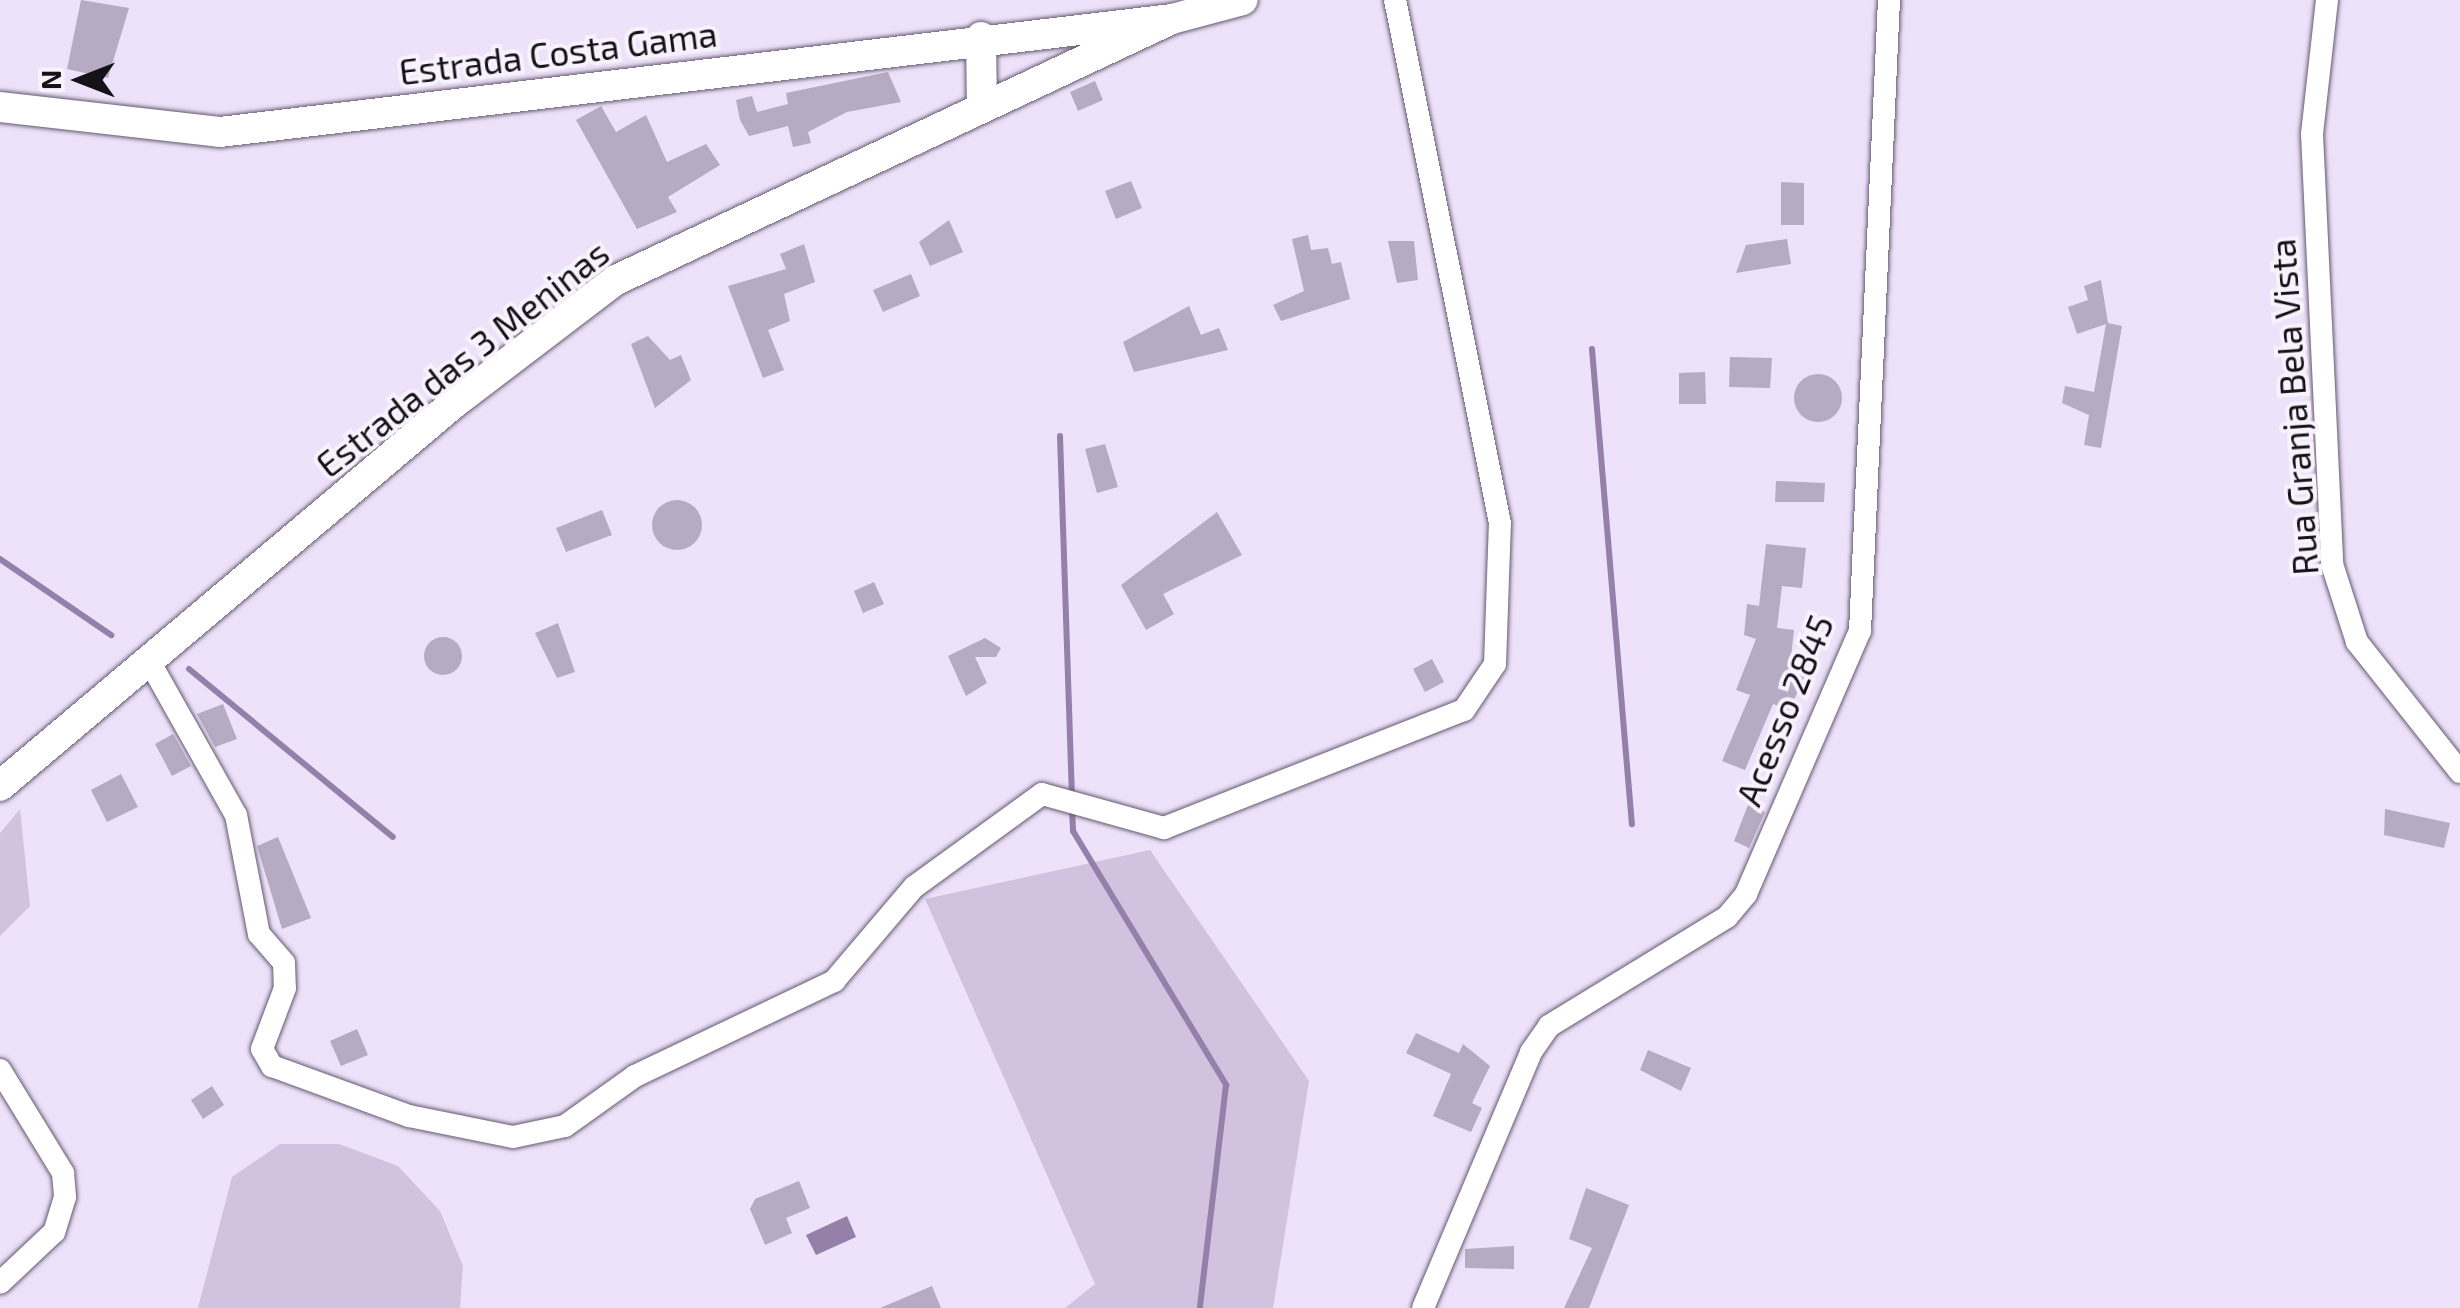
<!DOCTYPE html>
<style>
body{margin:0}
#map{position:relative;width:2460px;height:1308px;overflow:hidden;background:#ede2fa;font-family:"Exo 2",sans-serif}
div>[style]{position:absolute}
.green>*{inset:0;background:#d1c3e0}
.water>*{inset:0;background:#9480a8}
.stream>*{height:6px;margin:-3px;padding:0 3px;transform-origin:3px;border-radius:3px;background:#9480a8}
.building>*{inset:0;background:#b6abc3}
.round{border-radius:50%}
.roads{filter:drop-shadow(0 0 2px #64596e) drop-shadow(0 0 2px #64596e)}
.minor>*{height:22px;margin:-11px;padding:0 11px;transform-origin:11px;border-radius:11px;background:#fff}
.major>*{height:30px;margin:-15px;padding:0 15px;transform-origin:15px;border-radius:15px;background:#fff}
span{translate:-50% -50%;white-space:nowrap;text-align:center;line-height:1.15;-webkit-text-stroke:8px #f7f2fc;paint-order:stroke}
.street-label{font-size:35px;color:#151119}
.north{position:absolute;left:30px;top:30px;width:100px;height:100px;-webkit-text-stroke:8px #f7f2fc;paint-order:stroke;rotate:270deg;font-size:28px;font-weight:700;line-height:40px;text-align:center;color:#151119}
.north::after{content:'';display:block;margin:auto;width:35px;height:45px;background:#151119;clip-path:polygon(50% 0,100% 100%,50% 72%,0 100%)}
</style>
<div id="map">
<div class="green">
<i style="clip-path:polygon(20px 809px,30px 906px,0 936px,0 833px)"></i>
<i style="clip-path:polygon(1150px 850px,1309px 1081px,1273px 1308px,1065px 1308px,1095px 1284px,925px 899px)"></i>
<i style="clip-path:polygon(280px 1144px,339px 1144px,398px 1166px,440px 1211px,463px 1266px,460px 1308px,198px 1308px,232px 1177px)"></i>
</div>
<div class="water">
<i style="clip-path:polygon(847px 1216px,856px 1237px,816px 1255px,806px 1235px)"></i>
</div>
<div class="stream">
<i style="left:1592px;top:349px;width:477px;rotate:85.2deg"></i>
<i style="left:1060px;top:436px;width:361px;rotate:88.1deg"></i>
<i style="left:0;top:559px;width:135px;rotate:34.4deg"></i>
<i style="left:189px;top:669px;width:264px;rotate:39.5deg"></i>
<i style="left:1072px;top:810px;width:21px;rotate:87deg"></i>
<i style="left:1073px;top:831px;width:297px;rotate:58.9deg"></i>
<i style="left:1226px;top:1085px;width:225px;rotate:96.7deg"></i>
</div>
<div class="building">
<i style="clip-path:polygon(81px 0,129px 8px,108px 78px,67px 69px)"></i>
<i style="clip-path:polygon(888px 72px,901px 102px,847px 112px,808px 132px,811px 143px,793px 147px,788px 126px,749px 136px,740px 120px,736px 100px,752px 96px,757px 112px,788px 104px,786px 93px)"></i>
<i style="clip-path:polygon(1095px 81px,1103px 100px,1078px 111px,1070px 92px)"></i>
<i style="clip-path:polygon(601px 106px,616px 132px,646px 115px,667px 162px,706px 144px,720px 165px,668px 197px,677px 212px,637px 229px,576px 120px)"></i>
<i style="clip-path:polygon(1131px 181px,1142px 208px,1116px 219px,1105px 191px)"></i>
<i style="clip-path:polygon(1781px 182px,1804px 183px,1804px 225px,1781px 225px)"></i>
<i style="clip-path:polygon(949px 220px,963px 252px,930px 266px,919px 242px)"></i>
<i style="clip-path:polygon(1308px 235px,1311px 250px,1328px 248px,1332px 264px,1341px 262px,1350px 299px,1281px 321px,1273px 305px,1304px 291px,1292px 239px)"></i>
<i style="clip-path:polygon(1787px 239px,1791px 264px,1736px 273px,1746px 245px)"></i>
<i style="clip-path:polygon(1388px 241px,1414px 241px,1418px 280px,1397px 283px)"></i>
<i style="clip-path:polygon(804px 244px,815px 282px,784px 294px,790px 321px,768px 330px,784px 370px,763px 378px,728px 286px,786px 269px,780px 254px)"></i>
<i style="clip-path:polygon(911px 274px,920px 296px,883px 312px,873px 290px)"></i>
<i style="clip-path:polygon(2101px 280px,2108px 323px,2122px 326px,2101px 448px,2084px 445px,2089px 415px,2062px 403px,2065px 386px,2094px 392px,2106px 324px,2077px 334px,2068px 307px,2088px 300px,2084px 286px)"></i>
<i style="clip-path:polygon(1189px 306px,1201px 335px,1219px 328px,1228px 350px,1134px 372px,1123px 342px)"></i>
<i style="clip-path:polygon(648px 336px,670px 360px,681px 355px,691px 380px,655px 408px,631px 344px)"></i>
<i style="clip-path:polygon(1730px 357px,1772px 358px,1770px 388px,1729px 387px)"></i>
<i style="clip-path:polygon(1705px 372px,1706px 404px,1679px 404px,1679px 373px)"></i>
<i class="round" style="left:1794px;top:374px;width:48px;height:48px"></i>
<i style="clip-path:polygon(1105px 444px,1118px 487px,1097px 493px,1085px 449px)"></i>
<i style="clip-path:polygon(1776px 481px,1825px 483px,1824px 502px,1775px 502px)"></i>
<i class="round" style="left:652px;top:500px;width:50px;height:50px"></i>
<i style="clip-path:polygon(602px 510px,612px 535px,566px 552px,556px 528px)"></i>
<i style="clip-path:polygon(1217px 512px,1242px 555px,1163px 594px,1174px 614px,1146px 630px,1121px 585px)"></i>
<i style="clip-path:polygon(1766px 544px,1806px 548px,1802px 588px,1782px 586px,1777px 628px,1794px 630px,1790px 666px,1807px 672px,1789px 710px,1773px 704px,1745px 770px,1722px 761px,1750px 695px,1736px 690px,1756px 639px,1744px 635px,1747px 604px,1759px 606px)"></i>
<i style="clip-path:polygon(874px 582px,884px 604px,863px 613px,854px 591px)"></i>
<i style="clip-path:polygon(558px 623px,575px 672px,557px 678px,535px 633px)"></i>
<i class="round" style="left:424px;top:637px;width:38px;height:38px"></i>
<i style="clip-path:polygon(985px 638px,1001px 648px,996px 657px,975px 657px,987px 683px,966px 696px,948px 656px)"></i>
<i style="clip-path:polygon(1432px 659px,1444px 682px,1425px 692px,1413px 669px)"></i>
<i style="clip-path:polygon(223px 704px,237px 739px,215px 747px,197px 714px)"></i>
<i style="clip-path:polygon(173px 734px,191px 766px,172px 776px,155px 744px)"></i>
<i style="clip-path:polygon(121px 774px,138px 807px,107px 822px,91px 790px)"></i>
<i style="clip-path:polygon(1748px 805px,1765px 812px,1749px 848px,1734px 841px)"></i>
<i style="clip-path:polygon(2385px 809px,2450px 823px,2444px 848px,2384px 835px)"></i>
<i style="clip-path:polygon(278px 837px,311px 918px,282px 929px,257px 846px)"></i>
<i style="clip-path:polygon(357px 1029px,368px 1055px,341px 1066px,330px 1041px)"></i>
<i style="clip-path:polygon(1416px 1033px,1459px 1053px,1463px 1044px,1490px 1066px,1472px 1103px,1482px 1108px,1471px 1132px,1433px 1116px,1451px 1074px,1406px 1053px)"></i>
<i style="clip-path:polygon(1648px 1050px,1691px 1068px,1681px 1091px,1640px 1070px)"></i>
<i style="clip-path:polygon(212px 1086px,224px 1105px,203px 1119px,191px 1100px)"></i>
<i style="clip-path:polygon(799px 1181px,810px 1208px,786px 1218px,792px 1233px,765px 1245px,750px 1209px,755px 1199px)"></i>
<i style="clip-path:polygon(1586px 1188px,1629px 1205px,1589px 1308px,1564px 1308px,1592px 1248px,1569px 1239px)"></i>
<i style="clip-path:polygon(1514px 1246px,1514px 1269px,1465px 1268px,1465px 1249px)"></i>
<i style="clip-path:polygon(932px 1286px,941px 1308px,880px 1308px)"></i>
</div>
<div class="roads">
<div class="minor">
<i style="left:2327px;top:0;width:135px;rotate:96.4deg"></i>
<i style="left:2312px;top:134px;width:430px;rotate:87.3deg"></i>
<i style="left:2332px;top:564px;width:82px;rotate:72.2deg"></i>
<i style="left:2357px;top:642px;width:166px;rotate:51.6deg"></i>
<i style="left:148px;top:659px;width:179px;rotate:60.6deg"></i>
<i style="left:236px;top:815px;width:121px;rotate:79.1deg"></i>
<i style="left:259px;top:934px;width:38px;rotate:49deg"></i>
<i style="left:284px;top:963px;width:25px;rotate:88deg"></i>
<i style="left:285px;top:988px;width:65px;rotate:110.7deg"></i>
<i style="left:262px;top:1049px;width:20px;rotate:60deg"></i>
<i style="left:272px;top:1066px;width:146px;rotate:20.1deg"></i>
<i style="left:409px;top:1116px;width:106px;rotate:11.4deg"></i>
<i style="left:513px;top:1137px;width:53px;rotate:-11.9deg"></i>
<i style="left:565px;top:1126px;width:86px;rotate:-35.5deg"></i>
<i style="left:635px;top:1076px;width:221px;rotate:-25.5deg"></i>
<i style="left:834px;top:981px;width:123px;rotate:-49.6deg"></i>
<i style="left:914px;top:887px;width:158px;rotate:-36deg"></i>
<i style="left:1042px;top:794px;width:127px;rotate:15.6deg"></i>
<i style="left:1164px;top:828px;width:322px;rotate:-21.5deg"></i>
<i style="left:1464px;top:710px;width:55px;rotate:-56deg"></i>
<i style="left:1495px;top:664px;width:141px;rotate:-88deg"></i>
<i style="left:1500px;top:523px;width:533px;rotate:-101.35deg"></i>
<i style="left:0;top:1070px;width:121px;rotate:58.5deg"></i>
<i style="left:63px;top:1173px;width:24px;rotate:85deg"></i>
<i style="left:65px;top:1197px;width:37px;rotate:107deg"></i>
<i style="left:54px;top:1232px;width:74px;rotate:136.6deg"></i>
<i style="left:1423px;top:1308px;width:278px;rotate:-67.1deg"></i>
<i style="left:1531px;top:1052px;width:32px;rotate:-55deg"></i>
<i style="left:1549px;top:1026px;width:209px;rotate:-31.5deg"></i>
<i style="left:1727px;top:917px;width:30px;rotate:-50deg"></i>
<i style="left:1746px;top:894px;width:287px;rotate:-66.6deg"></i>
<i style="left:1860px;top:631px;width:632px;rotate:-87.37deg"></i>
</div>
<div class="major">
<i style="left:981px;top:37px;width:68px;rotate:89.2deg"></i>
<i style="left:0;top:107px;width:221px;rotate:6.5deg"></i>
<i style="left:220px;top:132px;width:959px;rotate:-6.77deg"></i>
<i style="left:1172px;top:19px;width:73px;rotate:-15deg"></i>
<i style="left:0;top:786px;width:593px;rotate:-40.14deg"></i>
<i style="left:453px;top:404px;width:205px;rotate:-37.3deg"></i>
<i style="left:616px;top:280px;width:614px;rotate:-25.15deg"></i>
</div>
</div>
<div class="street-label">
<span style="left:558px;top:52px;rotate:-7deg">Estrada Costa Gama</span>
<span style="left:462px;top:358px;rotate:-38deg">Estrada das 3 Meninas</span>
<span style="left:2293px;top:407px;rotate:-94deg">Rua Granja Bela Vista</span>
<span style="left:1784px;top:710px;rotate:-68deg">Acesso 2845</span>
</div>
<div class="north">N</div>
</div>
